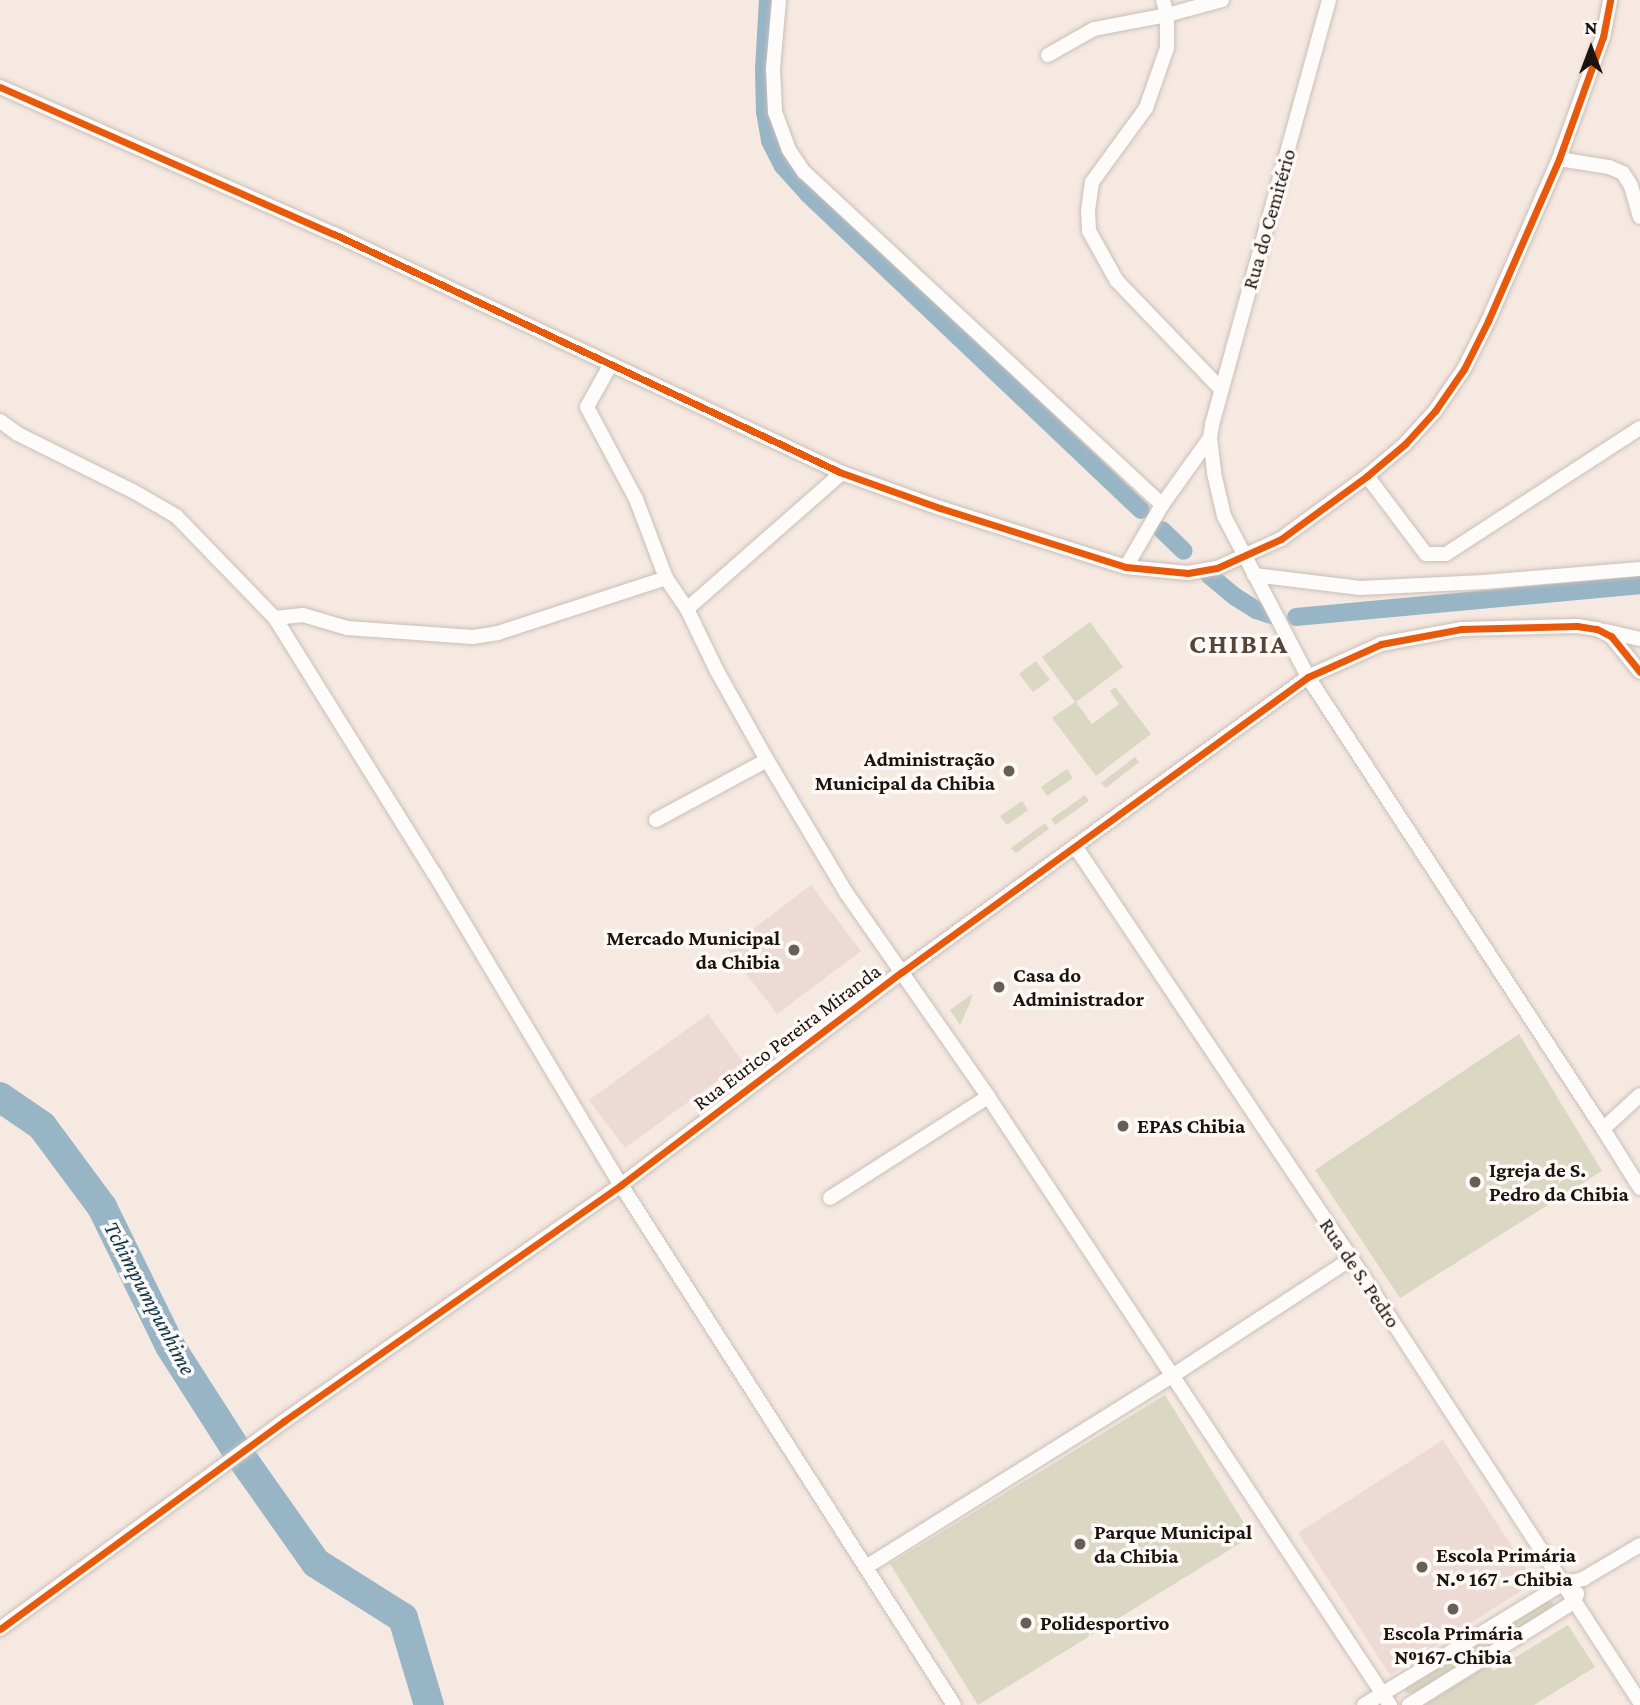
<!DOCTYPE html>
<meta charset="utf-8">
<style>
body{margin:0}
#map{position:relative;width:1640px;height:1705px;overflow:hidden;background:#f6e9e1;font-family:"Crimson Pro",serif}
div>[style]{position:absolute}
.commercial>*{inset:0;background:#eedad5}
.education>*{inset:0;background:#eddad4}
.green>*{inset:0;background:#dad7c2}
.canal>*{height:18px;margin:-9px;padding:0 9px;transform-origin:9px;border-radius:9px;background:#98b5c6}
.river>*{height:30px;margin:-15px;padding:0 15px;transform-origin:15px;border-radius:15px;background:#98b5c6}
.roads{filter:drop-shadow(0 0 2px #c9bfb8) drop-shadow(0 0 2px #c9bfb8)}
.minor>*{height:14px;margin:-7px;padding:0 7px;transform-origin:7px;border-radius:7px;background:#fefcfa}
.cycleway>*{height:7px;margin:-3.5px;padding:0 3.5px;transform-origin:3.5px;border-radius:3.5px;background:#e8590c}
.dots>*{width:19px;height:19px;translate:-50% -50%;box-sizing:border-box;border:4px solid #fef9f6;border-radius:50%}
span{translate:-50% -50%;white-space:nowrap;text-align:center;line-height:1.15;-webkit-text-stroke:7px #fef9f6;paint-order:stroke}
.street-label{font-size:21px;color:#1b130e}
.poi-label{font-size:21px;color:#1b130e;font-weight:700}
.right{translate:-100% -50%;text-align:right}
.left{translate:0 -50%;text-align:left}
.water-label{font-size:23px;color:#0d364a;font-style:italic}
.district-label{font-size:28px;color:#564437;font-weight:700;letter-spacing:2px}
.north{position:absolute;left:1556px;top:14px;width:70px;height:70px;-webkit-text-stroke:5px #fef9f6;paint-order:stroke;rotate:0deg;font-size:19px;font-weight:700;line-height:28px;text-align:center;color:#1b130e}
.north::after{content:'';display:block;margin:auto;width:24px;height:32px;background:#1b130e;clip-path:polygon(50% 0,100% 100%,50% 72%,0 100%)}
</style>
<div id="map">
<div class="commercial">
<i style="clip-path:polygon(811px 885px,861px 951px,777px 1014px,727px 949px)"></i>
<i style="clip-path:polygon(708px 1014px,743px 1062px,625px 1148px,589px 1100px)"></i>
</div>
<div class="education">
<i style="clip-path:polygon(1443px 1440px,1535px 1582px,1390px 1675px,1298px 1533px)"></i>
</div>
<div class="green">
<i style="clip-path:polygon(1090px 622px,1123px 667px,1076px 702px,1092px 724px,1119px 704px,1110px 691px,1115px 687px,1151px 734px,1096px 776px,1052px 718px,1075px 702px,1042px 657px)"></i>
<i style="clip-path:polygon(1036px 661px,1050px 680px,1033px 692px,1019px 674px)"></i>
<i style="clip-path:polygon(1135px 757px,1139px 762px,1106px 788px,1101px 783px)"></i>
<i style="clip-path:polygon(1067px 769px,1073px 778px,1047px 796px,1041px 787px)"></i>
<i style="clip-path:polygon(1085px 795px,1089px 801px,1055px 825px,1051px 819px)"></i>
<i style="clip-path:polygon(1022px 801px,1028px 810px,1007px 825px,1000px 816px)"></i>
<i style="clip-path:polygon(1045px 823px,1049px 829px,1016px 853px,1011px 848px)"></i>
<i style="clip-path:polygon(972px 994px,971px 1001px,960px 1025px,950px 1010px)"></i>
<i style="clip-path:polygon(1519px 1034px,1602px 1171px,1400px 1298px,1315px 1170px)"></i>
<i style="clip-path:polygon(1165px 1395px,1252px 1536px,978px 1705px,890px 1564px)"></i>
<i style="clip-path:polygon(1547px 1601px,1553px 1602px,1553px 1608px,1413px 1694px,1405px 1693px,1407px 1687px)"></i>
<i style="clip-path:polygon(1568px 1625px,1595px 1667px,1534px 1705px,1424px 1705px,1489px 1665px,1493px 1671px)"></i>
</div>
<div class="canal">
<i style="left:768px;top:0;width:69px;rotate:93.3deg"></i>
<i style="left:764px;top:69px;width:43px;rotate:88.7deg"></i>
<i style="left:765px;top:112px;width:29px;rotate:80deg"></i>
<i style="left:770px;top:141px;width:28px;rotate:63deg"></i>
<i style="left:783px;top:166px;width:38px;rotate:48deg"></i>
<i style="left:808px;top:194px;width:459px;rotate:43.5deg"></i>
<i style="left:1162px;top:530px;width:30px;rotate:44deg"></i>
<i style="left:1209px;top:575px;width:33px;rotate:40deg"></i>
<i style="left:1234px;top:596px;width:26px;rotate:32deg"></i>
<i style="left:1256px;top:610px;width:16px;rotate:18deg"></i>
<i style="left:1296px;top:617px;width:345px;rotate:-5.3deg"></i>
</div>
<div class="river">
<i style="left:0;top:1097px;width:51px;rotate:34.6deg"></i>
<i style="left:42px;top:1126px;width:101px;rotate:53.5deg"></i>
<i style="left:102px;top:1207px;width:155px;rotate:63.9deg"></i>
<i style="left:170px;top:1346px;width:128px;rotate:57.4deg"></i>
<i style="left:239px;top:1454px;width:133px;rotate:54.8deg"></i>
<i style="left:316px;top:1563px;width:103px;rotate:32.3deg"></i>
<i style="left:403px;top:1618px;width:91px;rotate:73.4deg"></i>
</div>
<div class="roads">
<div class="minor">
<i style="left:779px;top:0;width:69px;rotate:95deg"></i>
<i style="left:773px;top:69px;width:43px;rotate:87.3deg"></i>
<i style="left:775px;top:112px;width:40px;rotate:69.8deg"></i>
<i style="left:789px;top:150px;width:27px;rotate:56deg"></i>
<i style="left:804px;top:172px;width:489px;rotate:42.9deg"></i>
<i style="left:1163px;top:0;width:16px;rotate:75deg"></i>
<i style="left:1167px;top:15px;width:57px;rotate:-15.3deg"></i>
<i style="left:1329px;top:0;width:441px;rotate:105.4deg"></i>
<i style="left:1212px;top:425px;width:13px;rotate:99deg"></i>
<i style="left:1210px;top:438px;width:35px;rotate:83deg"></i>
<i style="left:1214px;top:473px;width:44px;rotate:76.9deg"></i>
<i style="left:1224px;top:516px;width:182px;rotate:62.4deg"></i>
<i style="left:1308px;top:677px;width:540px;rotate:56.87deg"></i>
<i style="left:1603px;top:1129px;width:50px;rotate:-42.6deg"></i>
<i style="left:1048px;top:55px;width:53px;rotate:-29.5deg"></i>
<i style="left:1094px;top:29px;width:74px;rotate:-10.9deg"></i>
<i style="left:1167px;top:15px;width:33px;rotate:90deg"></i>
<i style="left:1167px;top:48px;width:64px;rotate:109.3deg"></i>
<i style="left:1146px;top:108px;width:92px;rotate:126.1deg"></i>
<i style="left:1092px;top:182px;width:29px;rotate:98deg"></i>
<i style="left:1088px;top:211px;width:20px;rotate:87deg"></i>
<i style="left:1089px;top:231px;width:57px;rotate:60.8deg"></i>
<i style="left:1117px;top:281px;width:149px;rotate:46.1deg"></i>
<i style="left:0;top:87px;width:365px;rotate:23.8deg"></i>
<i style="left:334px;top:234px;width:561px;rotate:25.2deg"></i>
<i style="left:842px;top:473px;width:104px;rotate:19.7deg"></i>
<i style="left:940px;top:508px;width:195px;rotate:17.6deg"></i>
<i style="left:1126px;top:567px;width:62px;rotate:5.5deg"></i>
<i style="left:1188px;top:573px;width:29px;rotate:-10deg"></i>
<i style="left:1217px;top:568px;width:70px;rotate:-24.4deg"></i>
<i style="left:1281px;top:539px;width:107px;rotate:-36.2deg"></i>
<i style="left:1367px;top:476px;width:50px;rotate:-40.1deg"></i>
<i style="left:1405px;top:444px;width:45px;rotate:-47.7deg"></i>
<i style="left:1435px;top:411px;width:51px;rotate:-55.4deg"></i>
<i style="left:1464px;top:369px;width:54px;rotate:-63.4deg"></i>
<i style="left:1488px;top:321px;width:177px;rotate:-66.3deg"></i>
<i style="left:1559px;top:159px;width:130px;rotate:-70.2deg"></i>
<i style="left:1603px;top:37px;width:38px;rotate:-79deg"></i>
<i style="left:1559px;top:159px;width:51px;rotate:9.1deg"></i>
<i style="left:1609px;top:167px;width:15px;rotate:23deg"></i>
<i style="left:1623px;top:173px;width:15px;rotate:58deg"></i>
<i style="left:1631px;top:186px;width:32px;rotate:74deg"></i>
<i style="left:611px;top:364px;width:49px;rotate:119.2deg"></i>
<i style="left:587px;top:407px;width:104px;rotate:62deg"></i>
<i style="left:636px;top:499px;width:85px;rotate:69.2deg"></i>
<i style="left:666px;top:578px;width:37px;rotate:56deg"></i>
<i style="left:687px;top:609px;width:69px;rotate:64.2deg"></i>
<i style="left:717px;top:671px;width:102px;rotate:60.7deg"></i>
<i style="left:767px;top:760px;width:156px;rotate:59.2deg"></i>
<i style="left:847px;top:894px;width:241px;rotate:55.1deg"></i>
<i style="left:985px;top:1092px;width:735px;rotate:56.55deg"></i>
<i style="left:0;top:421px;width:22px;rotate:36deg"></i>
<i style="left:18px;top:434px;width:128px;rotate:26.4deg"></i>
<i style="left:133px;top:491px;width:50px;rotate:30.2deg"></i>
<i style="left:176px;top:516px;width:142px;rotate:45.9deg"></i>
<i style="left:275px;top:618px;width:301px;rotate:58.1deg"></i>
<i style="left:434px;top:873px;width:364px;rotate:59.1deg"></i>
<i style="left:621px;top:1185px;width:617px;rotate:57.37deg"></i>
<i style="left:1367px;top:476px;width:98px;rotate:52.9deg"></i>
<i style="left:1426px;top:554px;width:20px"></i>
<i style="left:1446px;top:554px;width:231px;rotate:-33deg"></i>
<i style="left:1126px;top:567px;width:72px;rotate:-59.9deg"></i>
<i style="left:1162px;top:505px;width:82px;rotate:-54.4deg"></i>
<i style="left:1254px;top:575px;width:107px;rotate:7deg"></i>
<i style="left:1360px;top:588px;width:124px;rotate:-2.8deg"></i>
<i style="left:1484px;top:582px;width:157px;rotate:-4.8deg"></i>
<i style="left:687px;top:609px;width:206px;rotate:-41.3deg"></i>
<i style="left:275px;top:618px;width:28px;rotate:-6deg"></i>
<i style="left:303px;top:615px;width:46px;rotate:16.5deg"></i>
<i style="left:347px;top:628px;width:126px;rotate:4.1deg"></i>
<i style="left:473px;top:637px;width:25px;rotate:-9deg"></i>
<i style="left:498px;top:633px;width:177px;rotate:-18.1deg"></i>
<i style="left:1605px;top:631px;width:36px;rotate:13deg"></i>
<i style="left:656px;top:820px;width:126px;rotate:-28.4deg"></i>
<i style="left:1075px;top:846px;width:510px;rotate:56.19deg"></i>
<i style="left:1359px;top:1270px;width:515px;rotate:56.96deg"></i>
<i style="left:1603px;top:1129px;width:70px;rotate:57.9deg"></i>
<i style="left:830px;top:1198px;width:188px;rotate:-32.6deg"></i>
<i style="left:866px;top:1567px;width:361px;rotate:-32deg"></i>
<i style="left:1172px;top:1376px;width:214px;rotate:-33.2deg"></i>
<i style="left:0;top:1629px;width:352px;rotate:-36.2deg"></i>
<i style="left:284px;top:1421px;width:411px;rotate:-35deg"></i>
<i style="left:621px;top:1185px;width:353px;rotate:-37.2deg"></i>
<i style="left:902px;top:972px;width:502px;rotate:-36deg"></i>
<i style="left:1308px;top:677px;width:80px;rotate:-24.3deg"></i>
<i style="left:1381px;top:644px;width:81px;rotate:-10.6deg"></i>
<i style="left:1461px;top:629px;width:116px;rotate:-1.5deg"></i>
<i style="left:1577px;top:626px;width:20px;rotate:9deg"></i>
<i style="left:1597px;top:629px;width:16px;rotate:27deg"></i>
<i style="left:1611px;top:636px;width:46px;rotate:51.1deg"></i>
<i style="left:1364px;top:1705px;width:232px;rotate:-31.4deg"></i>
<i style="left:1562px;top:1584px;width:22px;rotate:-13deg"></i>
<i style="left:1583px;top:1579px;width:66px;rotate:-30.8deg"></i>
<i style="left:1409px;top:1705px;width:195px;rotate:-32deg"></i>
<i style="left:1574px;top:1602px;width:9px;rotate:-69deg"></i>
</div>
</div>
<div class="cycleway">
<i style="left:0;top:87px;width:365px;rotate:23.8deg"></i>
<i style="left:334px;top:234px;width:561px;rotate:25.2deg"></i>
<i style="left:842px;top:473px;width:104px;rotate:19.7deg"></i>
<i style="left:940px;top:508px;width:195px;rotate:17.6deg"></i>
<i style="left:1126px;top:567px;width:62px;rotate:5.5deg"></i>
<i style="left:1188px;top:573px;width:29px;rotate:-10deg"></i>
<i style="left:1217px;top:568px;width:70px;rotate:-24.4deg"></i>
<i style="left:1281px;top:539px;width:107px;rotate:-36.2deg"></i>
<i style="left:1367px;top:476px;width:50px;rotate:-40.1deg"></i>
<i style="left:1405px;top:444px;width:45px;rotate:-47.7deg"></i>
<i style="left:1435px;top:411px;width:51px;rotate:-55.4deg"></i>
<i style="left:1464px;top:369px;width:54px;rotate:-63.4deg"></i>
<i style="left:1488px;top:321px;width:177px;rotate:-66.3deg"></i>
<i style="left:1559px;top:159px;width:130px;rotate:-70.2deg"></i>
<i style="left:1603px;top:37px;width:38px;rotate:-79deg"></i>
<i style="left:0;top:1629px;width:352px;rotate:-36.2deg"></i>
<i style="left:284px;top:1421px;width:411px;rotate:-35deg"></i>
<i style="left:621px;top:1185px;width:353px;rotate:-37.2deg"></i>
<i style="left:902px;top:972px;width:502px;rotate:-36deg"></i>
<i style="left:1308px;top:677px;width:80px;rotate:-24.3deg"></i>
<i style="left:1381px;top:644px;width:81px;rotate:-10.6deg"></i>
<i style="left:1461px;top:629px;width:116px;rotate:-1.5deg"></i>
<i style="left:1577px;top:626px;width:20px;rotate:9deg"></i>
<i style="left:1597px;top:629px;width:16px;rotate:27deg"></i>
<i style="left:1611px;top:636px;width:46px;rotate:51.1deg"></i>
</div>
<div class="dots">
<i style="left:1009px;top:771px;background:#685e58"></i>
<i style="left:794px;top:950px;background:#685e58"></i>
<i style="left:999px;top:987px;background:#685e58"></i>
<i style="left:1123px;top:1126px;background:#685e58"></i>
<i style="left:1475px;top:1182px;background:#685e58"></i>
<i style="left:1080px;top:1544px;background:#685e58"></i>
<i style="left:1422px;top:1567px;background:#685e58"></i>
<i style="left:1453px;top:1609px;background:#685e58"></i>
<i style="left:1026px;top:1623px;background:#685e58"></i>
</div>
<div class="street-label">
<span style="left:1269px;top:219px;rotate:-74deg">Rua do Cemitério</span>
<span style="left:787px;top:1037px;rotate:-37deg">Rua Eurico Pereira Miranda</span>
<span style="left:1360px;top:1273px;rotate:56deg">Rua de S. Pedro</span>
</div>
<div class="poi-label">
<span class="right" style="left:995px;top:771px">Administração<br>Municipal da Chibia</span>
<span class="right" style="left:780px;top:950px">Mercado Municipal<br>da Chibia</span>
<span class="left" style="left:1013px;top:987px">Casa do<br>Administrador</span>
<span class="left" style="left:1137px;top:1126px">EPAS Chibia</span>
<span class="left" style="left:1489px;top:1182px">Igreja de S.<br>Pedro da Chibia</span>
<span class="left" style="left:1094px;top:1544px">Parque Municipal<br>da Chibia</span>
<span class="left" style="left:1436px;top:1567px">Escola Primária<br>N.º 167 - Chibia</span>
<span class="left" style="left:1040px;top:1623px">Polidesportivo</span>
<span style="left:1453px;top:1645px">Escola Primária<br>N⁰167-Chibia</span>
</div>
<div class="water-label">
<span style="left:150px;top:1298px;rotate:62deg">Tchimpumpunhime</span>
</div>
<div class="district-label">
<span style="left:1239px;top:644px">CHIBIA</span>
</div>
<div class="north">N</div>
</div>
